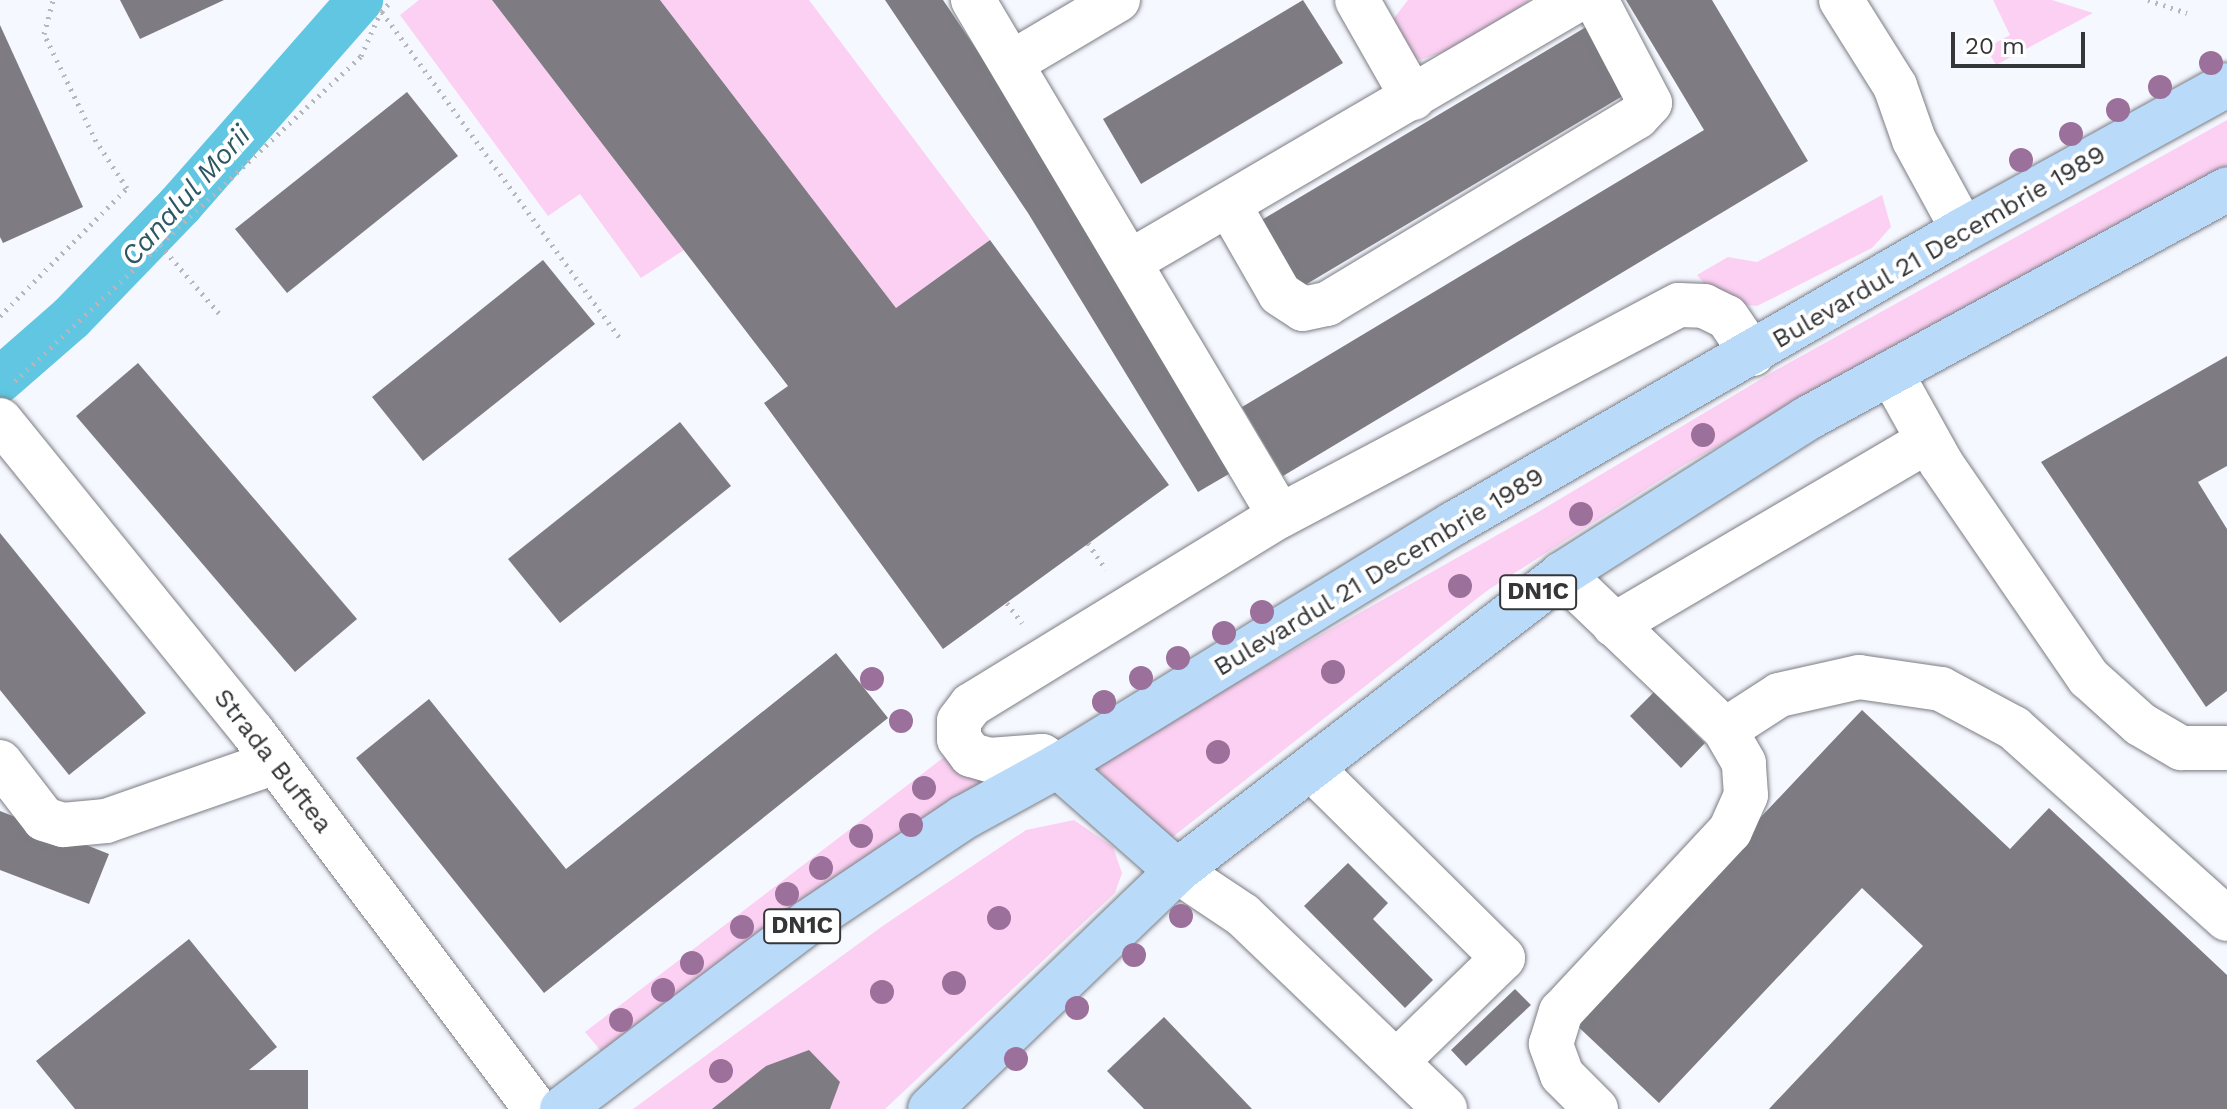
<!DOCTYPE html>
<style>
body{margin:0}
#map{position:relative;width:2227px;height:1109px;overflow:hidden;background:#f6f8ff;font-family:"Work Sans",sans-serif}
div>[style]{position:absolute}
.green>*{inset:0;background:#fcd0f2}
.canal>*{height:46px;margin:-23px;padding:0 23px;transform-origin:23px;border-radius:23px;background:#60c6e1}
.building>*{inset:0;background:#7e7c82}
.path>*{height:5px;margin-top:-2.5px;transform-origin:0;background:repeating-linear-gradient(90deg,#b6b7bd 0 2px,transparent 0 8px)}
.roads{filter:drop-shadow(0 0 2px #7b7d83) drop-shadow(0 0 2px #7b7d83)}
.minor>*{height:44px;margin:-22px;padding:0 22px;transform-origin:22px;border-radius:22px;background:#fff}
.major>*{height:44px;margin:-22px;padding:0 22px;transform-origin:22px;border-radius:22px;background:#b9daf8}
.trees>*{width:24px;height:24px;margin:-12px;border-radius:50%;background:#9b709a}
span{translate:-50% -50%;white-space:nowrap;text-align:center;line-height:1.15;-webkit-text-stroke:8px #fff;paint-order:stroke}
.shield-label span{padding:2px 6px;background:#fff;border:2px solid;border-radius:6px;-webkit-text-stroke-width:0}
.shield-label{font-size:24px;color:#353638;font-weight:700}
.street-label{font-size:26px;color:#353638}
.water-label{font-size:28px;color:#2b5863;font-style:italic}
.scale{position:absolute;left:1951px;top:32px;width:134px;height:36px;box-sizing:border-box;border:4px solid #353638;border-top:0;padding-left:10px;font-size:24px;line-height:28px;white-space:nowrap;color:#353638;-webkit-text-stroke:6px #fff;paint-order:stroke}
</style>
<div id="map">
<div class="green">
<i style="clip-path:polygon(419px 0,492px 0,684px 250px,641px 278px,580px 194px,548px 216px,400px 15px)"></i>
<i style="clip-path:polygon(660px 0,809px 0,990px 240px,896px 308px)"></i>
<i style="clip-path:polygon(1408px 0,1530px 0,1456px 48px,1420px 60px,1403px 53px,1391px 22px)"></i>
<i style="clip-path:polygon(1993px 0,2052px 0,2093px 13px,1996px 65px,1986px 48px,2010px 35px)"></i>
<i style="clip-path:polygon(2227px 120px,2227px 170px,1684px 465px,1488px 590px,1170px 839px,1092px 764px,1538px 512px,1778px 369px)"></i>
<i style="clip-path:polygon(1882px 195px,1891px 227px,1872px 248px,1757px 306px,1720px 302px,1697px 275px,1728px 257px,1757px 262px)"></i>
<i style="clip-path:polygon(952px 751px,984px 781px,606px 1057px,585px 1032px)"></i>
<i style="clip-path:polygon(1074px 820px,1113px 847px,1122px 873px,1115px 893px,885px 1109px,633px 1109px,884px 925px,1026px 830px)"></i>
</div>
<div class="canal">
<i style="left:0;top:380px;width:94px;rotate:-41.1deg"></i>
<i style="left:71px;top:318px;width:157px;rotate:-46deg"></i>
<i style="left:180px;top:205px;width:273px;rotate:-48.7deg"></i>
</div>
<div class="building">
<i style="clip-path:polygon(120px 0,224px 0,140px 39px)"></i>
<i style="clip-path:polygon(492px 0,660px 0,896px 308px,990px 240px,1169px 485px,943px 649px,764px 403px,788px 386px)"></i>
<i style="clip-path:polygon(885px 0,943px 0,1069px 186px,1234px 471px,1198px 492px,1028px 213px)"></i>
<i style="clip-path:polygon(1303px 0,1343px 63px,1141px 184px,1103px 119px)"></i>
<i style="clip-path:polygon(1626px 0,1712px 0,1808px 161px,1283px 476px,1242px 407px,1704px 130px)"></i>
<i style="clip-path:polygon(0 25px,83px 207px,3px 243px,0 237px)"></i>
<i style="clip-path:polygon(1586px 27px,1626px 94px,1300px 288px,1260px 221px)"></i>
<i style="clip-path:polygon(407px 92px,458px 156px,287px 293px,235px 229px)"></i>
<i style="clip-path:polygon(543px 260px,595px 324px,423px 461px,372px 397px)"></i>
<i style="clip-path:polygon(2227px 356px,2227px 466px,2198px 482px,2227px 529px,2227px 691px,2206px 707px,2041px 462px)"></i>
<i style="clip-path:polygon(138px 363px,357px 619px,295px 672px,76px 416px)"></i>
<i style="clip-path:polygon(680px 422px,731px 486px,560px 623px,508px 559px)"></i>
<i style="clip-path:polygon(0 533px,146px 713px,69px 775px,0 690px)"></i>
<i style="clip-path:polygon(836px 653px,888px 718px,544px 993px,356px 758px,429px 699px,566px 869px)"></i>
<i style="clip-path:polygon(1654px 692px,1705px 743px,1681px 768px,1630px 716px)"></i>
<i style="clip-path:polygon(1862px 710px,2010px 849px,2049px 808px,2227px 975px,2227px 1109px,1769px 1109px,1923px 946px,1862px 888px,1659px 1103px,1570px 1019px)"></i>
<i style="clip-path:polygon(0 811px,109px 854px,89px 904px,0 870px)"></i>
<i style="clip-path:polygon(1348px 863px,1388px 903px,1373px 919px,1433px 980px,1405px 1008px,1304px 906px)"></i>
<i style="clip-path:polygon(189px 939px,277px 1047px,249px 1070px,308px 1070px,308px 1109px,75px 1109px,36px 1061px)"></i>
<i style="clip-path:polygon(1515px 989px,1531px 1005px,1466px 1066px,1451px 1050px)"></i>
<i style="clip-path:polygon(1164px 1017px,1252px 1109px,1144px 1109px,1107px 1071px)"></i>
<i style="clip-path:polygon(809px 1050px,840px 1082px,830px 1109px,712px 1109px,766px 1066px)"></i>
</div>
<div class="path">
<i style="left:2148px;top:0;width:41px;rotate:18.4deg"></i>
<i style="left:382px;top:12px;width:406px;rotate:53.9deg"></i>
<i style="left:160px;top:245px;width:90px;rotate:49.1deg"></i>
<i style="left:0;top:316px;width:180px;rotate:-45.2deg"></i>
<i style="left:127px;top:188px;width:56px;rotate:-123.4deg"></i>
<i style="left:96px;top:141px;width:119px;rotate:-115.9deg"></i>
<i style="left:44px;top:34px;width:35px;rotate:-75deg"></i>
<i style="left:15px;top:381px;width:475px;rotate:-43.2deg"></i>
<i style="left:361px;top:56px;width:49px;rotate:-66deg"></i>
<i style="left:381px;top:11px;width:16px;rotate:-43deg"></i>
<i style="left:1088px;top:543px;width:32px;rotate:56deg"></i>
<i style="left:1007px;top:603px;width:25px;rotate:53deg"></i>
</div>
<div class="roads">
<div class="minor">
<i style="left:973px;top:0;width:600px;rotate:59.25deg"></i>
<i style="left:1357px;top:0;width:113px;rotate:60.3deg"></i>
<i style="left:1841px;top:0;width:102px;rotate:57.9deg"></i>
<i style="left:1895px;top:86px;width:57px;rotate:70.6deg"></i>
<i style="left:1914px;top:140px;width:102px;rotate:61.4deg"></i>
<i style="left:1013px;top:62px;width:122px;rotate:-30.6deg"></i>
<i style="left:1230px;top:207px;width:100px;rotate:60.1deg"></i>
<i style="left:1280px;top:294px;width:27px;rotate:33deg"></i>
<i style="left:1303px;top:309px;width:25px;rotate:-12deg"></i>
<i style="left:1327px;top:304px;width:362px;rotate:-31.1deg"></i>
<i style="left:1637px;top:117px;width:19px;rotate:-47deg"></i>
<i style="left:1650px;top:103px;width:116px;rotate:-117.7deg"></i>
<i style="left:1131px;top:261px;width:517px;rotate:-30.34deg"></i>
<i style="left:1891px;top:373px;width:103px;rotate:60.9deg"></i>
<i style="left:1941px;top:463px;width:261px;rotate:55.5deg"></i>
<i style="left:2089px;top:678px;width:69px;rotate:42deg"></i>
<i style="left:2140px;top:724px;width:48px;rotate:30.3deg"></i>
<i style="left:2181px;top:748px;width:46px"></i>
<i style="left:0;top:420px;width:400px;rotate:51deg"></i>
<i style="left:252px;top:731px;width:473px;rotate:53.1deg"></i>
<i style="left:1562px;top:574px;width:226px;rotate:43.7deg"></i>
<i style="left:1725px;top:730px;width:64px;rotate:-32.9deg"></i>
<i style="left:1779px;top:695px;width:82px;rotate:-12.7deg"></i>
<i style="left:1859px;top:677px;width:83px;rotate:8.3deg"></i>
<i style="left:1941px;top:689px;width:83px;rotate:28.1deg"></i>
<i style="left:2014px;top:728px;width:286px;rotate:41.9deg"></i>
<i style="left:1614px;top:625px;width:364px;rotate:-30.4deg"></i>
<i style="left:0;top:762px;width:72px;rotate:52.3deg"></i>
<i style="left:44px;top:819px;width:20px;rotate:18deg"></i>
<i style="left:63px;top:825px;width:43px;rotate:-5.3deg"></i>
<i style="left:106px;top:821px;width:179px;rotate:-19.2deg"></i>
<i style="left:1058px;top:766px;width:19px;rotate:-148deg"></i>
<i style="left:1042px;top:756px;width:53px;rotate:175.7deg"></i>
<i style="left:989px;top:760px;width:19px;rotate:-164deg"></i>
<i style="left:971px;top:755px;width:20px;rotate:-127deg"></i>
<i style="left:959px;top:739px;width:18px;rotate:-90deg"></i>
<i style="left:959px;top:721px;width:20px;rotate:-53deg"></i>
<i style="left:971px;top:705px;width:362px;rotate:-31.5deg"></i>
<i style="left:1280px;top:516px;width:451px;rotate:-27.9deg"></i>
<i style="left:1679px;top:305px;width:25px;rotate:2deg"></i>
<i style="left:1704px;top:306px;width:25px;rotate:26deg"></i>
<i style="left:1727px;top:317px;width:45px;rotate:56deg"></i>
<i style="left:1311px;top:768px;width:270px;rotate:44.7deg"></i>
<i style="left:1503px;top:958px;width:148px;rotate:135.8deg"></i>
<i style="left:1177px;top:871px;width:79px;rotate:33.7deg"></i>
<i style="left:1243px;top:915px;width:280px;rotate:43.8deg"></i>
<i style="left:1596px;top:1109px;width:48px;rotate:-135deg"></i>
<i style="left:1562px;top:1075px;width:33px;rotate:-110deg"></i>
<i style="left:1551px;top:1044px;width:34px;rotate:-73deg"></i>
<i style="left:1561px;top:1012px;width:248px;rotate:-47deg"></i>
<i style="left:1730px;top:831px;width:39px;rotate:-66deg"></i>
<i style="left:1746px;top:795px;width:32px;rotate:-94deg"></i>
<i style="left:1744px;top:763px;width:38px;rotate:-120deg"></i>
</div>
<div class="major">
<i style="left:1058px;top:766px;width:159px;rotate:41.4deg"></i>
<i style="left:562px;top:1109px;width:309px;rotate:-37.2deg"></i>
<i style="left:808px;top:922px;width:187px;rotate:-33.9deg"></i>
<i style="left:963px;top:818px;width:108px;rotate:-28.7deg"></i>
<i style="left:1058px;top:766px;width:463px;rotate:-31.5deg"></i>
<i style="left:1453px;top:524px;width:589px;rotate:-29.96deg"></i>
<i style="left:1963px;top:230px;width:301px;rotate:-28.8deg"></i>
<i style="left:930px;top:1109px;width:343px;rotate:-43.9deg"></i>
<i style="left:1177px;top:871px;width:486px;rotate:-37.6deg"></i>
<i style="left:1562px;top:574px;width:289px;rotate:-32.4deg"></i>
<i style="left:1806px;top:419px;width:480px;rotate:-28.6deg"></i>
</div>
</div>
<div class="trees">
<i style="left:2211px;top:63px"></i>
<i style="left:2160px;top:87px"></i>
<i style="left:2118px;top:110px"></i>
<i style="left:2071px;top:134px"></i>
<i style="left:2021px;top:160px"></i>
<i style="left:1703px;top:435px"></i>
<i style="left:1581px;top:514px"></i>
<i style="left:1460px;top:586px"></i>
<i style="left:1262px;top:612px"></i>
<i style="left:1224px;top:633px"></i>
<i style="left:1178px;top:658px"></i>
<i style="left:1333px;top:672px"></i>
<i style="left:1141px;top:678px"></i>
<i style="left:872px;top:679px"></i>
<i style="left:1104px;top:702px"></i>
<i style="left:901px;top:721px"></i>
<i style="left:1218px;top:752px"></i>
<i style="left:924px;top:788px"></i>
<i style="left:911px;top:825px"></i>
<i style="left:861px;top:836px"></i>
<i style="left:821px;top:868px"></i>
<i style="left:787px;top:894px"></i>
<i style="left:1181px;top:916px"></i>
<i style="left:999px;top:918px"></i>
<i style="left:742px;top:927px"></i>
<i style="left:1134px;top:955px"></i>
<i style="left:692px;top:963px"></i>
<i style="left:954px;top:983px"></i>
<i style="left:663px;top:990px"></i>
<i style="left:882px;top:992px"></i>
<i style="left:1077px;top:1008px"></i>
<i style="left:621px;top:1020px"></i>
<i style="left:1016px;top:1059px"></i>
<i style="left:721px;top:1071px"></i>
</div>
<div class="shield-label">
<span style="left:1538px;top:592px">DN1C</span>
<span style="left:802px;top:926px">DN1C</span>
</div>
<div class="street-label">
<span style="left:1939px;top:247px;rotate:-30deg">Bulevardul 21 Decembrie 1989</span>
<span style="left:1379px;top:572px;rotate:-31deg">Bulevardul 21 Decembrie 1989</span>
<span style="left:273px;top:761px;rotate:52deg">Strada Buftea</span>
</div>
<div class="water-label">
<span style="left:186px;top:196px;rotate:-48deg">Canalul Morii</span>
</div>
<div class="scale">20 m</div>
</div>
